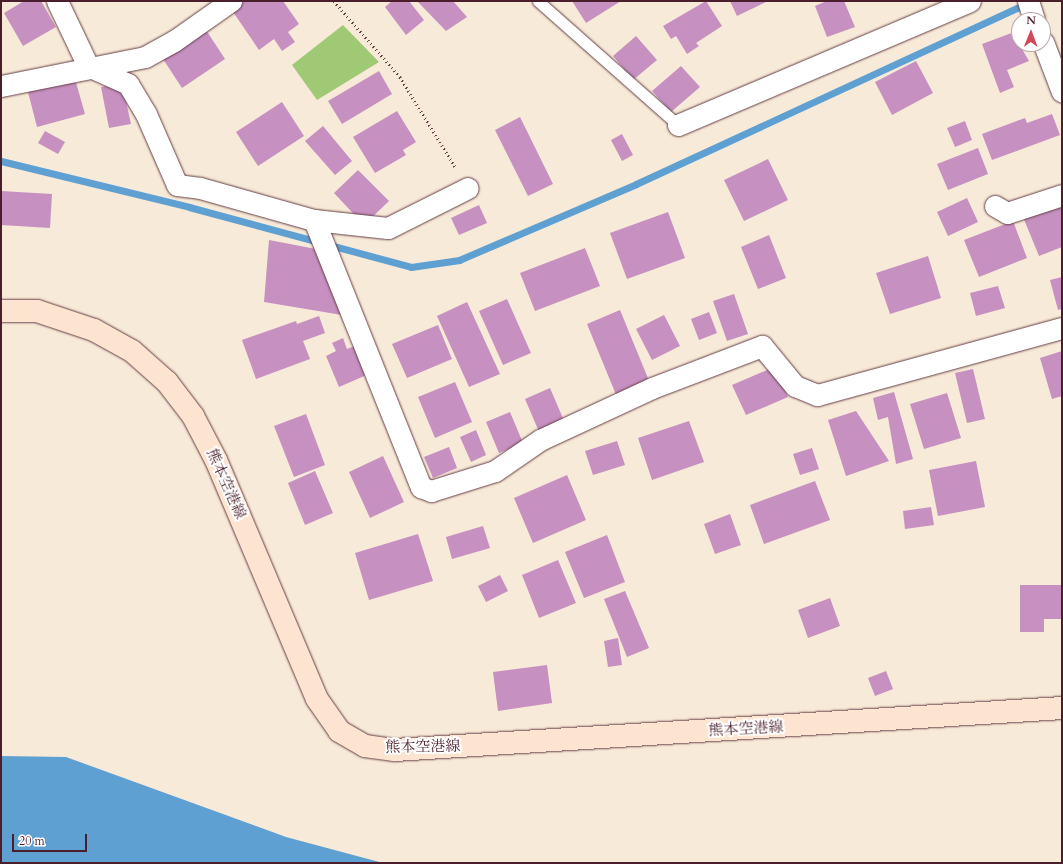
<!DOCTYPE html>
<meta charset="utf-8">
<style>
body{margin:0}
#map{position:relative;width:1063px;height:864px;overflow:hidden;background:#f8ead8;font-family:Cardo,"Noto Serif JP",serif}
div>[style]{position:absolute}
.green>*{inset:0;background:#9fc975}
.water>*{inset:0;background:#5fa0d2}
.stream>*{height:7px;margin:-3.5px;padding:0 3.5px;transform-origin:3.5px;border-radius:3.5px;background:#5fa0d2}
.building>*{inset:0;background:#c690c1}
.path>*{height:2.5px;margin-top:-1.25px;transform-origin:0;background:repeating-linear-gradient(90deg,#643d45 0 1px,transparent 0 4px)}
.roads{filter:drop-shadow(0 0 1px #643d45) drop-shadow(0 0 1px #643d45)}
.lane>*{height:11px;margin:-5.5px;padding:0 5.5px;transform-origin:5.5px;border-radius:5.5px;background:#fff}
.street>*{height:21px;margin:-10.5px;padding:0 10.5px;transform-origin:10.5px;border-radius:10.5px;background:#fff}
.secondary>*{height:22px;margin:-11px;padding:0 11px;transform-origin:11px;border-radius:11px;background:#fde4d0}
span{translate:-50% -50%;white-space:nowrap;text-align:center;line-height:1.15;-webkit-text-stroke:4px #fff;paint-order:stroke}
.street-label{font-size:15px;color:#4a1f2b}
.frame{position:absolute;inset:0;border:2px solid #4a1f2b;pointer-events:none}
.north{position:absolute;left:1011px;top:12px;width:40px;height:40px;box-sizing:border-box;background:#fff;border:1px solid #b7a5aa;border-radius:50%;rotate:1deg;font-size:11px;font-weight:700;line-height:16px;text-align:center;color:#4a1f2b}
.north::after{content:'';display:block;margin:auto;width:14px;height:18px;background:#d1495b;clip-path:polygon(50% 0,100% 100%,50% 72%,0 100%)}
.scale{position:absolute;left:12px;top:834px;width:75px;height:18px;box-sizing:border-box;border:2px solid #4a1f2b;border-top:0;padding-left:5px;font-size:12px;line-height:14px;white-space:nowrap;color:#4a1f2b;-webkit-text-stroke:3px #fff;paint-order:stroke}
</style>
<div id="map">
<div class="green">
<i style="clip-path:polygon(343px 25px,379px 62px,317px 100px,292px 65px)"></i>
</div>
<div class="water">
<i style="clip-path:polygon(1px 756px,66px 757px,286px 837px,383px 863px,1px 863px)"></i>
</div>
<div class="stream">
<i style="left:1px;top:161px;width:194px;rotate:13.7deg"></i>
<i style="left:189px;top:207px;width:230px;rotate:15.1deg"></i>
<i style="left:411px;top:267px;width:49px;rotate:-8.3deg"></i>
<i style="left:459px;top:260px;width:193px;rotate:-23.2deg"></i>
<i style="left:636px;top:184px;width:431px;rotate:-24.8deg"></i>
</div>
<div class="building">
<i style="clip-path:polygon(24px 1px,41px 1px,56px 27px,23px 46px,4px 13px)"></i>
<i style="clip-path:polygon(242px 1px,283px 1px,299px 24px,288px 32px,295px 42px,282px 51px,274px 39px,259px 50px,231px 9px)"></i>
<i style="clip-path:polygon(392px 1px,409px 1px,424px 20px,406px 35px,385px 7px)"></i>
<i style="clip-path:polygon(417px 1px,453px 1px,467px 17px,446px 31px)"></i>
<i style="clip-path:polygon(572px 1px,621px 1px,586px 23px)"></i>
<i style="clip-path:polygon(706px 1px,722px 26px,696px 43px,699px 46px,687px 54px,676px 36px,671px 39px,663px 26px)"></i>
<i style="clip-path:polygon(730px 1px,768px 1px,737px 16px)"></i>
<i style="clip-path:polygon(827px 1px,844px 1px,855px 27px,827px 37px,815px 6px)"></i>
<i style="clip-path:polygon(206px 30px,225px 59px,182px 88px,163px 59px)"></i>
<i style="clip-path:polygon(1017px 31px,1019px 44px,1029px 61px,1007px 70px,1014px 87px,1000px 93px,982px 44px)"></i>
<i style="clip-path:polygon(636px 36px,657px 60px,633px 80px,613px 56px)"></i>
<i style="clip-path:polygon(916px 61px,933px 93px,892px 115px,875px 82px)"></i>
<i style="clip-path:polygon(681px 66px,700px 87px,671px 112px,652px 91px)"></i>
<i style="clip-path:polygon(379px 71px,392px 94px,342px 124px,328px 101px)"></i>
<i style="clip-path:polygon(75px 79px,85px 114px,37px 127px,28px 92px)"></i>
<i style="clip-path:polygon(122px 83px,131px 124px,109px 128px,101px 87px)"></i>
<i style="clip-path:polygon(282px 102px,304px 136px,258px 166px,236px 132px)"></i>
<i style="clip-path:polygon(397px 111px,416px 142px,403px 150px,406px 155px,375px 173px,353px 137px)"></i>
<i style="clip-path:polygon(1052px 114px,1060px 135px,992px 160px,982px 134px,1025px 118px,1027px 123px)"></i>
<i style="clip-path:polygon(520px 117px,553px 184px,528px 196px,495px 130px)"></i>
<i style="clip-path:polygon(965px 121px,972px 140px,955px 147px,947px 128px)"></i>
<i style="clip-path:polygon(323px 126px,352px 161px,335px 175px,305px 141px)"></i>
<i style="clip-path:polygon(45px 131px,65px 142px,58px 154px,38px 143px)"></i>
<i style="clip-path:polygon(622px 134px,633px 155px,622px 161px,611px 140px)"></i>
<i style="clip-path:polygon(978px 148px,988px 174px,948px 190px,937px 164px)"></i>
<i style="clip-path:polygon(768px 159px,788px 200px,744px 221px,724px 180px)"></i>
<i style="clip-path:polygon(358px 170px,389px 201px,364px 225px,334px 193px)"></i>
<i style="clip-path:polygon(1px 191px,52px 194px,50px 228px,1px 225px)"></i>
<i style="clip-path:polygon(967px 198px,978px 222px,948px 236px,937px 212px)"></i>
<i style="clip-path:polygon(1062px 201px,1062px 247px,1039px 256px,1023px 217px)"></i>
<i style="clip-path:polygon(479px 205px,487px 223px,459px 235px,451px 218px)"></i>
<i style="clip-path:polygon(668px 212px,685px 258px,627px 279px,610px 233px)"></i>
<i style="clip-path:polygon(1013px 221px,1027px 258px,979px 277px,964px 240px)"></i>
<i style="clip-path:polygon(769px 235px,786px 278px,758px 289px,741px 247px)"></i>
<i style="clip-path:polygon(269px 240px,321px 250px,348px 316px,264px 302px)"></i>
<i style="clip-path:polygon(585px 248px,600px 286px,535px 311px,520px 273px)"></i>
<i style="clip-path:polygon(928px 256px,941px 298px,890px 314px,876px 273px)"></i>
<i style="clip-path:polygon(1062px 277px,1062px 309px,1058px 310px,1050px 280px)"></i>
<i style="clip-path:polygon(998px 286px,1005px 308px,976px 316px,970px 293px)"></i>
<i style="clip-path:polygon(734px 294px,748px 334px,727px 341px,713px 301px)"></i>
<i style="clip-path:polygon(507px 299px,531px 353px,503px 365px,479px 311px)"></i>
<i style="clip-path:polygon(467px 302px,500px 374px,469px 387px,437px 316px)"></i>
<i style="clip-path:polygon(620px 310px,652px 388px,619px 402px,587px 324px)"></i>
<i style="clip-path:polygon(709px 312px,717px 333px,699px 340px,691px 319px)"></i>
<i style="clip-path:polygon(664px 315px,680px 346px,652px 360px,636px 329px)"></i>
<i style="clip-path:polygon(319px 316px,325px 333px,303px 341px,310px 359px,256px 379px,242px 340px,296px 321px,297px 324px)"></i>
<i style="clip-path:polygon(438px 325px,452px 359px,407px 378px,392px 344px)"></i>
<i style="clip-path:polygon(343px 338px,347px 349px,357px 345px,369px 374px,339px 387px,326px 356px,336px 351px,332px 343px)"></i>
<i style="clip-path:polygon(1062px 351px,1062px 396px,1052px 399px,1040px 358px)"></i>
<i style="clip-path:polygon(774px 367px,788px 397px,746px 415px,732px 385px)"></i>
<i style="clip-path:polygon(973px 369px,985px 419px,967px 423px,955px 373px)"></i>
<i style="clip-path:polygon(455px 382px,472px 422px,435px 438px,418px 397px)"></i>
<i style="clip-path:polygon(550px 388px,565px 423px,540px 434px,525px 399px)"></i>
<i style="clip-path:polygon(894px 392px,913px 459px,896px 464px,888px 417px,878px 420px,873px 398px)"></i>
<i style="clip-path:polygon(947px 393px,961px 438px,924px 449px,910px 404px)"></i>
<i style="clip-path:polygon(856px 411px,889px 461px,846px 476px,828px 420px)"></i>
<i style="clip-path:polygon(510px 412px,523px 443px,499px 453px,486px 422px)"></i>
<i style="clip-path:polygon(306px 414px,325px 465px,294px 477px,274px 426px)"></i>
<i style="clip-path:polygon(689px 421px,704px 462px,652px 480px,638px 438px)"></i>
<i style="clip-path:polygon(476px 430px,486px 455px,471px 462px,460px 437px)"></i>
<i style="clip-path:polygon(617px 441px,625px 465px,593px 475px,585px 451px)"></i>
<i style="clip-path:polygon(449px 447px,457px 468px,433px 478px,424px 457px)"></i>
<i style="clip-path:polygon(812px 448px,819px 469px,800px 475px,793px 454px)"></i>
<i style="clip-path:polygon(383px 456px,404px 502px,370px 518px,349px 472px)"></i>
<i style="clip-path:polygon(976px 461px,985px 507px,938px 516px,929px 470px)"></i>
<i style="clip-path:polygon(315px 471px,333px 513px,305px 525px,288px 483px)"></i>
<i style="clip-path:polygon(567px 475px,586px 520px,533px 543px,514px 498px)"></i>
<i style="clip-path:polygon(815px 481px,830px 520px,764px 544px,750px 505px)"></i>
<i style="clip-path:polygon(931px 507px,934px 525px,905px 529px,903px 511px)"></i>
<i style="clip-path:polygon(730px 514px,741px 545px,715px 554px,704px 524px)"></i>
<i style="clip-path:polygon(483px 526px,490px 548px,452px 559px,446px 537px)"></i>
<i style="clip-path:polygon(418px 534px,433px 581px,369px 600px,355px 553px)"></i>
<i style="clip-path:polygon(607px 535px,625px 582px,584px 598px,565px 552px)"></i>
<i style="clip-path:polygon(558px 560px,576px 603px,539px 618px,522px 575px)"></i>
<i style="clip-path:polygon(500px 575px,508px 591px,486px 602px,478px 586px)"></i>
<i style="clip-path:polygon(1020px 585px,1062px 585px,1062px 619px,1044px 619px,1044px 632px,1020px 632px)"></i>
<i style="clip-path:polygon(625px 591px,649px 648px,627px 657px,604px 599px)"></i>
<i style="clip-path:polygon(830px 598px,840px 626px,808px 638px,798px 610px)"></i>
<i style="clip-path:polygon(618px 638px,622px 665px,608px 667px,604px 641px)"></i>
<i style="clip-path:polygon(547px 665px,552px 703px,498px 711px,493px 672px)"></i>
<i style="clip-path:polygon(886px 671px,893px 689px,875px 696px,868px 678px)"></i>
</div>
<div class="path">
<i style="left:334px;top:1px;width:101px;rotate:49deg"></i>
<i style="left:400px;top:77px;width:107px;rotate:58.4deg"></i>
</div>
<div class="roads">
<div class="lane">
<i style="left:538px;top:1px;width:187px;rotate:41.5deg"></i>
</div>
<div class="street">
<i style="left:57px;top:1px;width:72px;rotate:64.5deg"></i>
<i style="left:88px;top:66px;width:44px;rotate:24.2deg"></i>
<i style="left:128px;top:84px;width:35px;rotate:59deg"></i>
<i style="left:146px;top:114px;width:77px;rotate:66.4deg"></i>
<i style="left:177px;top:185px;width:23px;rotate:7deg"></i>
<i style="left:200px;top:188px;width:118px;rotate:15.7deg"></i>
<i style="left:314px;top:220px;width:288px;rotate:68.2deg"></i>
<i style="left:421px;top:487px;width:11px;rotate:22deg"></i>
<i style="left:431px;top:491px;width:67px;rotate:-17.4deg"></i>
<i style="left:495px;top:471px;width:55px;rotate:-34.6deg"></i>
<i style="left:540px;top:440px;width:123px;rotate:-24.9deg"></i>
<i style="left:652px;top:388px;width:118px;rotate:-20.9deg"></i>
<i style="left:762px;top:346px;width:52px;rotate:50.5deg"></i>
<i style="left:795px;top:386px;width:24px;rotate:22deg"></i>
<i style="left:817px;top:395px;width:254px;rotate:-15.3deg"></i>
<i style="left:1028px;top:1px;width:20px;rotate:72deg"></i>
<i style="left:1043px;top:42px;width:53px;rotate:69.2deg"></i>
<i style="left:1px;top:86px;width:147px;rotate:-11.4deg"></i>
<i style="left:145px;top:57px;width:33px;rotate:-29deg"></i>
<i style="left:174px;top:41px;width:70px;rotate:-35.1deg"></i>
<i style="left:678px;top:125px;width:317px;rotate:-23deg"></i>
<i style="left:995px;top:206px;width:14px;rotate:30deg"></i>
<i style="left:1007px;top:213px;width:58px;rotate:-18.1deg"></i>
<i style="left:314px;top:220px;width:74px;rotate:6.2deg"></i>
<i style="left:388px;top:228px;width:89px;rotate:-26.6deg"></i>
</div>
<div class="secondary">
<i style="left:1px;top:311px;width:36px"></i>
<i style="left:37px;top:311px;width:60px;rotate:18.4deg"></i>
<i style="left:94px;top:330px;width:43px;rotate:28.9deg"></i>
<i style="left:132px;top:351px;width:47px;rotate:41.5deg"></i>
<i style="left:167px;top:382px;width:43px;rotate:52.6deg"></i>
<i style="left:193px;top:416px;width:50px;rotate:62.4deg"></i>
<i style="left:216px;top:460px;width:259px;rotate:67.1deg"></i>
<i style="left:317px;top:699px;width:39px;rotate:55deg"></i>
<i style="left:339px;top:731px;width:30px;rotate:30deg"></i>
<i style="left:365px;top:746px;width:30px;rotate:8deg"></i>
<i style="left:395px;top:750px;width:668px;rotate:-3.6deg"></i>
</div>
</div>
<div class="street-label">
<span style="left:226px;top:484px;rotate:66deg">熊本空港線</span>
<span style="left:746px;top:729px;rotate:-3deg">熊本空港線</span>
<span style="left:423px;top:747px;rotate:-1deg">熊本空港線</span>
</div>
<div class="frame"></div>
<div class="north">N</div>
<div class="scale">20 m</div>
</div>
